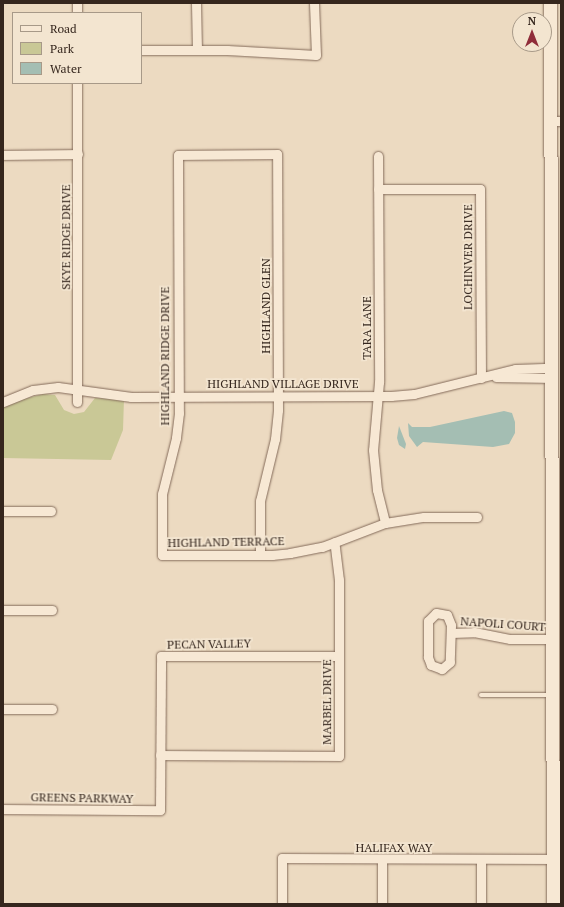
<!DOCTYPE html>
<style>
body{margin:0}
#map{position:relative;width:564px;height:907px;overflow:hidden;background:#ecdac1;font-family:"PT Serif",serif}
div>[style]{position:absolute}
.green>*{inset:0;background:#c9c896}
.water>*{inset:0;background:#a4beb3}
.roads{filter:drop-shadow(0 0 1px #846b5a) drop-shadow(0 0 1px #846b5a)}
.lane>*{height:4.5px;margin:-2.25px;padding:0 2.25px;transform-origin:2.25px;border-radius:2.25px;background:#f7e8d4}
.street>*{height:9px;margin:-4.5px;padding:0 4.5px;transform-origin:4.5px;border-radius:4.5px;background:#f7e8d4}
.secondary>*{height:13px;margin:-6.5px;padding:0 6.5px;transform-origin:6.5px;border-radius:6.5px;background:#f7e8d4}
span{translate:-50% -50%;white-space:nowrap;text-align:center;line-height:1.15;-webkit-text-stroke:3.5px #f3e5d0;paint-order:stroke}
.street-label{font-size:12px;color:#35261d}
.frame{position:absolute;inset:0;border:4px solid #35261d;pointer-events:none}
.legend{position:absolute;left:12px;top:12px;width:130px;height:72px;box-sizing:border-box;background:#f3e5d0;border:1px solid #a79988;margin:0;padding:5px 7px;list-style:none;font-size:12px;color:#35261d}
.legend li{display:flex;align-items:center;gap:8px;height:20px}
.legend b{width:20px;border:1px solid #a79988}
.north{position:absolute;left:512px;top:12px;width:40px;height:40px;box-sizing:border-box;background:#f3e5d0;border:1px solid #a79988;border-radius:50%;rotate:0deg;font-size:11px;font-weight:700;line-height:16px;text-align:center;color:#35261d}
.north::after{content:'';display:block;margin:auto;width:14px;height:18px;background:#902d3a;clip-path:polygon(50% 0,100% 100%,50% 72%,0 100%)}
</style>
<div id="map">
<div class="green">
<i style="clip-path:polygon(43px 394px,55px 395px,64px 410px,74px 414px,84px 412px,95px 398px,124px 399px,123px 430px,111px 460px,3px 458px,3px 407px,16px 401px)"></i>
</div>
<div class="water">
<i style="clip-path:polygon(504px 411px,512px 413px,515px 422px,515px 433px,509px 444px,493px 447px,423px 442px,417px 447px,409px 436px,408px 423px,412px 427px,430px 427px)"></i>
<i style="clip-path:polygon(399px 426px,406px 444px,405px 449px,399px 445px,397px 438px)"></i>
</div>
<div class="roads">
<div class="lane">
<i style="left:481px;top:695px;width:69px"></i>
</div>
<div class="street">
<i style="left:77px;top:3px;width:10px;rotate:90deg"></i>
<i style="left:196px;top:3px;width:47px;rotate:88.8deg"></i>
<i style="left:141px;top:50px;width:86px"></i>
<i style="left:227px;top:50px;width:89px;rotate:3.2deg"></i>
<i style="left:316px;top:55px;width:52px;rotate:-92.2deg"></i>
<i style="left:77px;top:83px;width:319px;rotate:90deg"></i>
<i style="left:551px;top:121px;width:10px"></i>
<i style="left:3px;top:155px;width:75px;rotate:-0.8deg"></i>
<i style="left:378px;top:156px;width:226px;rotate:89.7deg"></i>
<i style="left:379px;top:382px;width:68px;rotate:95deg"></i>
<i style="left:373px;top:450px;width:40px;rotate:84.3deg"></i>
<i style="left:377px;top:490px;width:34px;rotate:76deg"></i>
<i style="left:378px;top:189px;width:102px"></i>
<i style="left:480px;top:189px;width:189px;rotate:89.7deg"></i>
<i style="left:496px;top:377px;width:55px;rotate:1deg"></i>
<i style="left:3px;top:402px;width:32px;rotate:-22deg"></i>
<i style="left:33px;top:390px;width:25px;rotate:-7deg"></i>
<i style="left:58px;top:387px;width:74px;rotate:7.8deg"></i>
<i style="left:131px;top:397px;width:260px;rotate:-0.2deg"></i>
<i style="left:391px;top:396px;width:23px;rotate:-5deg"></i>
<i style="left:414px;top:394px;width:104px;rotate:-13.9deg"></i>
<i style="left:515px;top:369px;width:36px;rotate:-2deg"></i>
<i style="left:3px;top:511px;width:48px"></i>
<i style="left:260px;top:555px;width:54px;rotate:-90deg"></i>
<i style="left:260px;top:501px;width:64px;rotate:-76.4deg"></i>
<i style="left:275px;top:439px;width:29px;rotate:-84deg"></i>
<i style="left:278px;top:410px;width:256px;rotate:-90.2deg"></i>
<i style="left:277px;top:154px;width:99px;rotate:179.4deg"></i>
<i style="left:178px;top:155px;width:258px;rotate:89.8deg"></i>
<i style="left:179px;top:413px;width:25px;rotate:97deg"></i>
<i style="left:176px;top:438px;width:58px;rotate:104deg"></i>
<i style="left:162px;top:494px;width:61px;rotate:90deg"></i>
<i style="left:162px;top:555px;width:110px"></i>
<i style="left:272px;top:555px;width:18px;rotate:-6deg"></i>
<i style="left:290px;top:553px;width:33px;rotate:-11deg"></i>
<i style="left:322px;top:547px;width:67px;rotate:-20.9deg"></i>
<i style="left:385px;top:523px;width:39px;rotate:-9deg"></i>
<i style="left:424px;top:517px;width:53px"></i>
<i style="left:3px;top:610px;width:49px"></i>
<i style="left:436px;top:613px;width:11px;rotate:10deg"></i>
<i style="left:447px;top:615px;width:11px;rotate:68deg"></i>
<i style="left:451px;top:625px;width:37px;rotate:92deg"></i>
<i style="left:450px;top:662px;width:11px;rotate:139deg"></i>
<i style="left:442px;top:669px;width:12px;rotate:-160deg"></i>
<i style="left:431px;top:665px;width:9px;rotate:-111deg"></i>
<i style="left:428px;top:657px;width:36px;rotate:-90deg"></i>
<i style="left:428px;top:621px;width:11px;rotate:-45deg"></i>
<i style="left:451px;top:633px;width:23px;rotate:-2deg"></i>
<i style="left:474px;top:632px;width:37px;rotate:11deg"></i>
<i style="left:510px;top:639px;width:42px"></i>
<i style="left:3px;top:709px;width:49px"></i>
<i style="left:160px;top:755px;width:179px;rotate:0.3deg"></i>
<i style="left:339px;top:756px;width:176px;rotate:-90deg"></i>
<i style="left:339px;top:580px;width:38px;rotate:-97deg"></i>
<i style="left:3px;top:809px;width:157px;rotate:0.4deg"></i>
<i style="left:160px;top:810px;width:154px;rotate:-89.6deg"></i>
<i style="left:161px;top:656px;width:178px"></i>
<i style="left:481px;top:860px;width:44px;rotate:90deg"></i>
<i style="left:282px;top:904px;width:46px;rotate:-90deg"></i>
<i style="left:282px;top:858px;width:271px;rotate:0.2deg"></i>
<i style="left:382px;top:904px;width:44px;rotate:-90deg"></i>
</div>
<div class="secondary">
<i style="left:550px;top:3px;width:901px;rotate:89.81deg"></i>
</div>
</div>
<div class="street-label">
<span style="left:66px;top:237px;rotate:-90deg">SKYE RIDGE DRIVE</span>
<span style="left:468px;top:257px;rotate:-90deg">LOCHINVER DRIVE</span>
<span style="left:266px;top:306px;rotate:-90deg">HIGHLAND GLEN</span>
<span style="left:367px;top:328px;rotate:-90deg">TARA LANE</span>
<span style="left:165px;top:356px;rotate:-90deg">HIGHLAND RIDGE DRIVE</span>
<span style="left:283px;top:384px">HIGHLAND VILLAGE DRIVE</span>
<span style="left:226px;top:542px;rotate:-1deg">HIGHLAND TERRACE</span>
<span style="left:503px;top:624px;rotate:4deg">NAPOLI COURT</span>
<span style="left:209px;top:644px;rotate:-1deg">PECAN VALLEY</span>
<span style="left:327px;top:702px;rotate:-90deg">MARBEL DRIVE</span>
<span style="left:82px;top:798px;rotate:1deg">GREENS PARKWAY</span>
<span style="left:394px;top:848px">HALIFAX WAY</span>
</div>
<div class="frame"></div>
<ul class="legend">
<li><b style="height:5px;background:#f7e8d4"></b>Road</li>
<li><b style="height:11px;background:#c9c896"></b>Park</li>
<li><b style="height:11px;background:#a4beb3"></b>Water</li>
</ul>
<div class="north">N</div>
</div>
